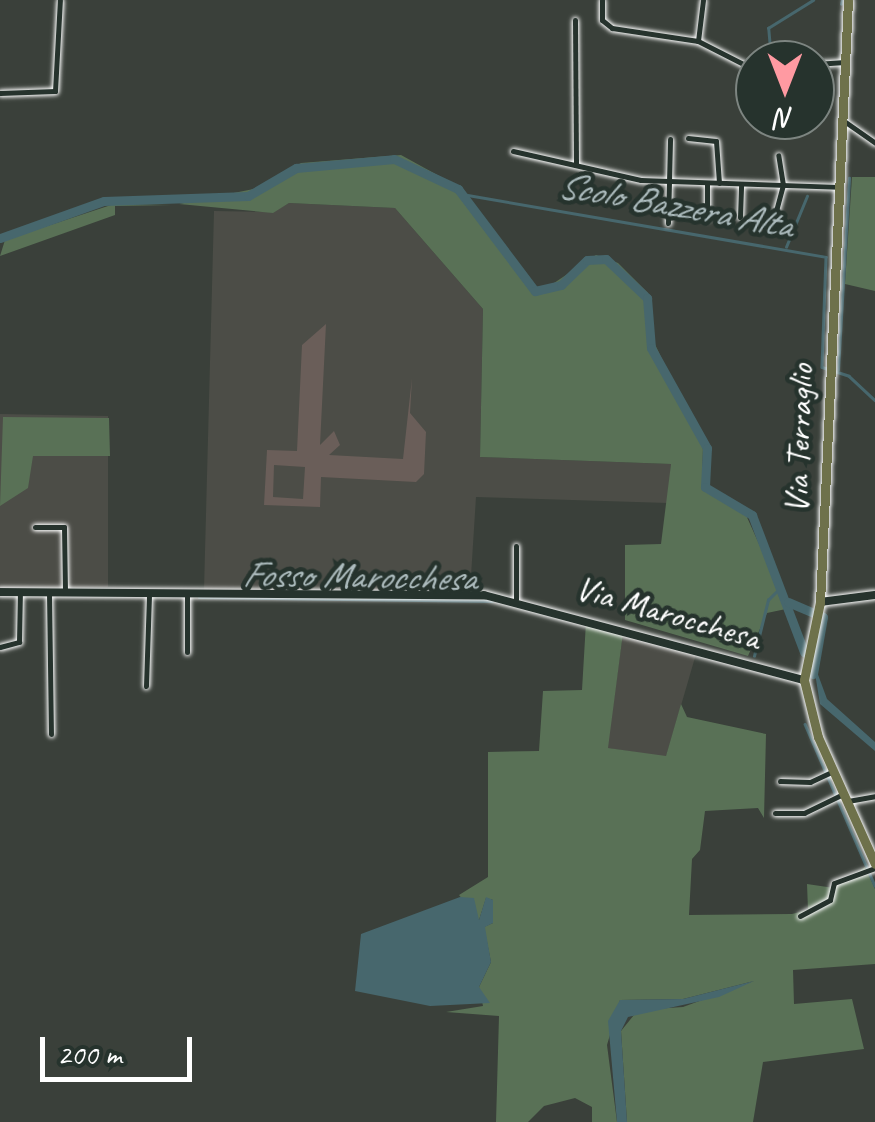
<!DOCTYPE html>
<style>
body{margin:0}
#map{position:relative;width:875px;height:1122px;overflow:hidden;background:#3a403a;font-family:Caveat,sans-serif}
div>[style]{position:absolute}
.built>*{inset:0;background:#4c4d47}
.green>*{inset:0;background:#597156}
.water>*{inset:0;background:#47676d}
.stream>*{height:2.5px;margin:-1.25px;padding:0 1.25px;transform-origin:1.25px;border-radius:1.25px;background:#47676d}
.river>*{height:9px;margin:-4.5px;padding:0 4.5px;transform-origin:4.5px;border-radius:4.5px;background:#47676d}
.building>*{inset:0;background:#6a5e59}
.roads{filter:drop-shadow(0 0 2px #fff) drop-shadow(0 0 2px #fff)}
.street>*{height:5px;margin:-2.5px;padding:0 2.5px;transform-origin:2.5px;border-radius:2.5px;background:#26332d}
.secondary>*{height:8px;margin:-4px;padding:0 4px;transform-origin:4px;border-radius:4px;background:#26332d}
.primary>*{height:9px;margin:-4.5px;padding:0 4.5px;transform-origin:4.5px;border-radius:4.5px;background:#6e714b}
span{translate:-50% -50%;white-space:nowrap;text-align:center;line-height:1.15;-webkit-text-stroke:9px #26332d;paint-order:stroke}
.street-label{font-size:35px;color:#fff}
.water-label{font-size:38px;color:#acbbbd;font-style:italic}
.north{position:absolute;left:735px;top:40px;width:100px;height:100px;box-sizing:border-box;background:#26332d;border:2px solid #7d8581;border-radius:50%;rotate:180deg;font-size:28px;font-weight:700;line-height:40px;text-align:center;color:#fff}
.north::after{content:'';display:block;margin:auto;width:35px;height:45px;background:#ff9aa2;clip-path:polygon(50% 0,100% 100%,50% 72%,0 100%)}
.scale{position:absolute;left:40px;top:1037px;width:152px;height:45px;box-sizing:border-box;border:5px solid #fff;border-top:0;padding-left:12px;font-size:30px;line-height:35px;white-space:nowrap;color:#fff;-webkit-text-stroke:8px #26332d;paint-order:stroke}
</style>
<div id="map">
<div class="built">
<i style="clip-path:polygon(289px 203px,395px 208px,483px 309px,480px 457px,671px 464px,668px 503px,476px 497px,470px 592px,204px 590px,214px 211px,273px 212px)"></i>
<i style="clip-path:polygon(0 414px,108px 416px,108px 587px,0 588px)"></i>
<i style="clip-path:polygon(623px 633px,696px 654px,666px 757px,607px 748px)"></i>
</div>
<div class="green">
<i style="clip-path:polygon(401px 155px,461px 188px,533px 287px,548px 287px,596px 255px,618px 263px,648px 293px,653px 340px,703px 447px,702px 487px,746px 515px,786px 604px,801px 653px,786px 609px,767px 613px,748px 656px,625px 620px,625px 545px,661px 544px,671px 464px,480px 457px,483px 309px,395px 208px,289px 203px,273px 213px,179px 204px,259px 188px,301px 163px)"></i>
<i style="clip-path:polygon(852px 177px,875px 177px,875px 291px,845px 284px)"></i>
<i style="clip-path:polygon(114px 204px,172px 205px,115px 206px,115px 215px,0 256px,5px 240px)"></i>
<i style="clip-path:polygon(3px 417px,109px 418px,110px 456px,33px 456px,28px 488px,0 506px)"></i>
<i style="clip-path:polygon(586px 622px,623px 633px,608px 748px,666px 756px,681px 704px,687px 717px,766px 734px,764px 818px,758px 808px,705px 811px,700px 850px,692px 859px,689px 915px,792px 914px,808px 910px,807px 884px,834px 888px,865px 867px,875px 889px,875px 964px,793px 970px,794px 1004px,852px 999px,864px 1049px,763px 1062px,753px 1122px,627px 1122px,621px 1031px,638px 1010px,683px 1007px,754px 981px,683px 999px,620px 1000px,607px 1045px,617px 1122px,592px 1122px,592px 1107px,575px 1098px,544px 1106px,528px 1122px,496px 1122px,499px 1016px,446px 1012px,483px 1006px,479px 987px,491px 962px,484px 927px,493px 923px,493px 900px,486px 898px,479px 920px,459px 895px,488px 877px,488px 752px,539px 751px,543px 691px,582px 690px)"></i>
</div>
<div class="water">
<i style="clip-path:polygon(813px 661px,827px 699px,875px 742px,875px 751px,820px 704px)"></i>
<i style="clip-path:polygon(460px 897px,474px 898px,479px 920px,486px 897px,493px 900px,493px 923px,485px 927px,491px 962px,479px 987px,490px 1003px,430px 1006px,355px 991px,361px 934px)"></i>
<i style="clip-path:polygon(754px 981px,719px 997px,628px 1017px,621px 1031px,627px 1122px,617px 1122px,608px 1021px,620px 1000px,683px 999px)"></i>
</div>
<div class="stream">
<i style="left:841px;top:4px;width:4px;rotate:-76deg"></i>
<i style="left:771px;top:60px;width:32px;rotate:-95deg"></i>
<i style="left:768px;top:28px;width:53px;rotate:-31.9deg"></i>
<i style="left:796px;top:120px;width:3px;rotate:72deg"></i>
<i style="left:462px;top:194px;width:369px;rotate:9.8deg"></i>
<i style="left:826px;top:257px;width:110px;rotate:92.1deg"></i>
<i style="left:822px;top:367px;width:28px;rotate:18deg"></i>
<i style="left:849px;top:376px;width:35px;rotate:43deg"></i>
<i style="left:786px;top:247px;width:55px;rotate:-67.6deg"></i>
<i style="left:838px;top:370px;width:192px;rotate:-86.7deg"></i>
<i style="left:199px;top:597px;width:293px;rotate:0.8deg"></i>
<i style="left:754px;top:656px;width:58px;rotate:-76deg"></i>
<i style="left:768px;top:600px;width:17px;rotate:-45deg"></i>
<i style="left:805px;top:724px;width:176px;rotate:66.6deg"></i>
</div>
<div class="river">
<i style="left:0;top:238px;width:110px;rotate:-19.6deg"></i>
<i style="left:104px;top:201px;width:144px;rotate:-2deg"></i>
<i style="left:248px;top:196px;width:56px;rotate:-30.3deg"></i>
<i style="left:296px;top:168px;width:98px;rotate:-5.2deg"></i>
<i style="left:394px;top:159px;width:71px;rotate:25.1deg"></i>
<i style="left:458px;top:189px;width:128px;rotate:53deg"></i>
<i style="left:535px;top:291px;width:27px;rotate:-13deg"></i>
<i style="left:561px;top:285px;width:36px;rotate:-44deg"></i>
<i style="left:587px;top:260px;width:19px;rotate:-3deg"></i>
<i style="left:606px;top:259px;width:57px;rotate:43.6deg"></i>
<i style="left:647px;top:298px;width:50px;rotate:85.4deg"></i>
<i style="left:651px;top:348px;width:115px;rotate:60.8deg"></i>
<i style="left:707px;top:448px;width:39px;rotate:93deg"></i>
<i style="left:705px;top:487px;width:55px;rotate:30.8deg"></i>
<i style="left:752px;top:515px;width:147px;rotate:69.2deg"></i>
<i style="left:788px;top:602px;width:38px;rotate:23deg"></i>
<i style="left:823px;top:617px;width:58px;rotate:100deg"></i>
</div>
<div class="building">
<i style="clip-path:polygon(evenodd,326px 324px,320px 445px,334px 431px,340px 445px,329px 455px,403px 459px,412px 378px,410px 413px,426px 432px,424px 474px,416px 482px,321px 477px,320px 507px,264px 505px,267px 450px,297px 451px,302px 345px,326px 324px,274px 465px,305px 467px,303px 499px,273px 497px,274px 465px)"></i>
</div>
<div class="roads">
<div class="street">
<i style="left:602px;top:0;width:20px;rotate:90deg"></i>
<i style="left:602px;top:20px;width:13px;rotate:39deg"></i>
<i style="left:612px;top:28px;width:87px;rotate:8.6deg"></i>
<i style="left:698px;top:41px;width:64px;rotate:27deg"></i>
<i style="left:575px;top:20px;width:145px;rotate:89.6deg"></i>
<i style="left:698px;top:41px;width:41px;rotate:-83deg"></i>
<i style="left:815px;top:64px;width:30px;rotate:-4deg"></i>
<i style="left:0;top:93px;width:55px;rotate:-2.1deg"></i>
<i style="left:55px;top:91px;width:91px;rotate:-86.9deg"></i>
<i style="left:844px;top:121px;width:38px;rotate:35deg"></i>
<i style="left:688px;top:138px;width:28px;rotate:6deg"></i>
<i style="left:716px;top:141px;width:42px;rotate:85.9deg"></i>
<i style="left:513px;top:151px;width:131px;rotate:12.8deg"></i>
<i style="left:641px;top:180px;width:197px;rotate:2deg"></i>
<i style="left:707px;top:183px;width:35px;rotate:90deg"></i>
<i style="left:740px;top:217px;width:33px;rotate:-88deg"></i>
<i style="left:773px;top:222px;width:38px;rotate:-75deg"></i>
<i style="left:783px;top:185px;width:30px;rotate:-99deg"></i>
<i style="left:668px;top:223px;width:84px;rotate:-88.6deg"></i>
<i style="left:35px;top:527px;width:29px"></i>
<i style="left:64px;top:527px;width:66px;rotate:89.1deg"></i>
<i style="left:516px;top:546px;width:53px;rotate:90deg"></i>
<i style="left:49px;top:593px;width:141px;rotate:89.2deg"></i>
<i style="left:187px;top:593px;width:59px;rotate:90deg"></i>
<i style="left:0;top:647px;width:20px;rotate:-15deg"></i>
<i style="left:19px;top:642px;width:50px;rotate:-88.9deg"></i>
<i style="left:146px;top:686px;width:92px;rotate:-88.1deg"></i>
<i style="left:780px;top:781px;width:30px;rotate:2deg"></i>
<i style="left:810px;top:782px;width:26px;rotate:-25deg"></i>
<i style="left:848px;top:801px;width:27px;rotate:-10deg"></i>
<i style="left:775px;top:813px;width:29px"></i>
<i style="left:804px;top:813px;width:43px;rotate:-26deg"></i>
<i style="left:800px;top:916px;width:34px;rotate:-28deg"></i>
<i style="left:830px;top:900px;width:17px;rotate:-77deg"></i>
<i style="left:834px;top:883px;width:44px;rotate:-20.1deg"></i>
</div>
<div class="secondary">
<i style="left:0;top:592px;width:484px;rotate:0.4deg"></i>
<i style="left:484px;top:595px;width:331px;rotate:14.9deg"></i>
<i style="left:820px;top:602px;width:55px;rotate:-7.3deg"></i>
</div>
<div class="primary">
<i style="left:848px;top:0;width:603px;rotate:92.66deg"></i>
<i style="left:820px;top:602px;width:80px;rotate:101.6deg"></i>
<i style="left:804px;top:680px;width:59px;rotate:76.2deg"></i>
<i style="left:818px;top:737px;width:139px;rotate:65.8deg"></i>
</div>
</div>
<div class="street-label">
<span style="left:799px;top:439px;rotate:-88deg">Via Terraglio</span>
<span style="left:668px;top:613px;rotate:16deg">Via Marocchesa</span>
</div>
<div class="water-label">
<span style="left:675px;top:205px;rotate:10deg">Scolo Bazzera Alta</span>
<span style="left:359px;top:576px;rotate:1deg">Fosso Marocchesa</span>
</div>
<div class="north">N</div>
<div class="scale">200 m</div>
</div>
